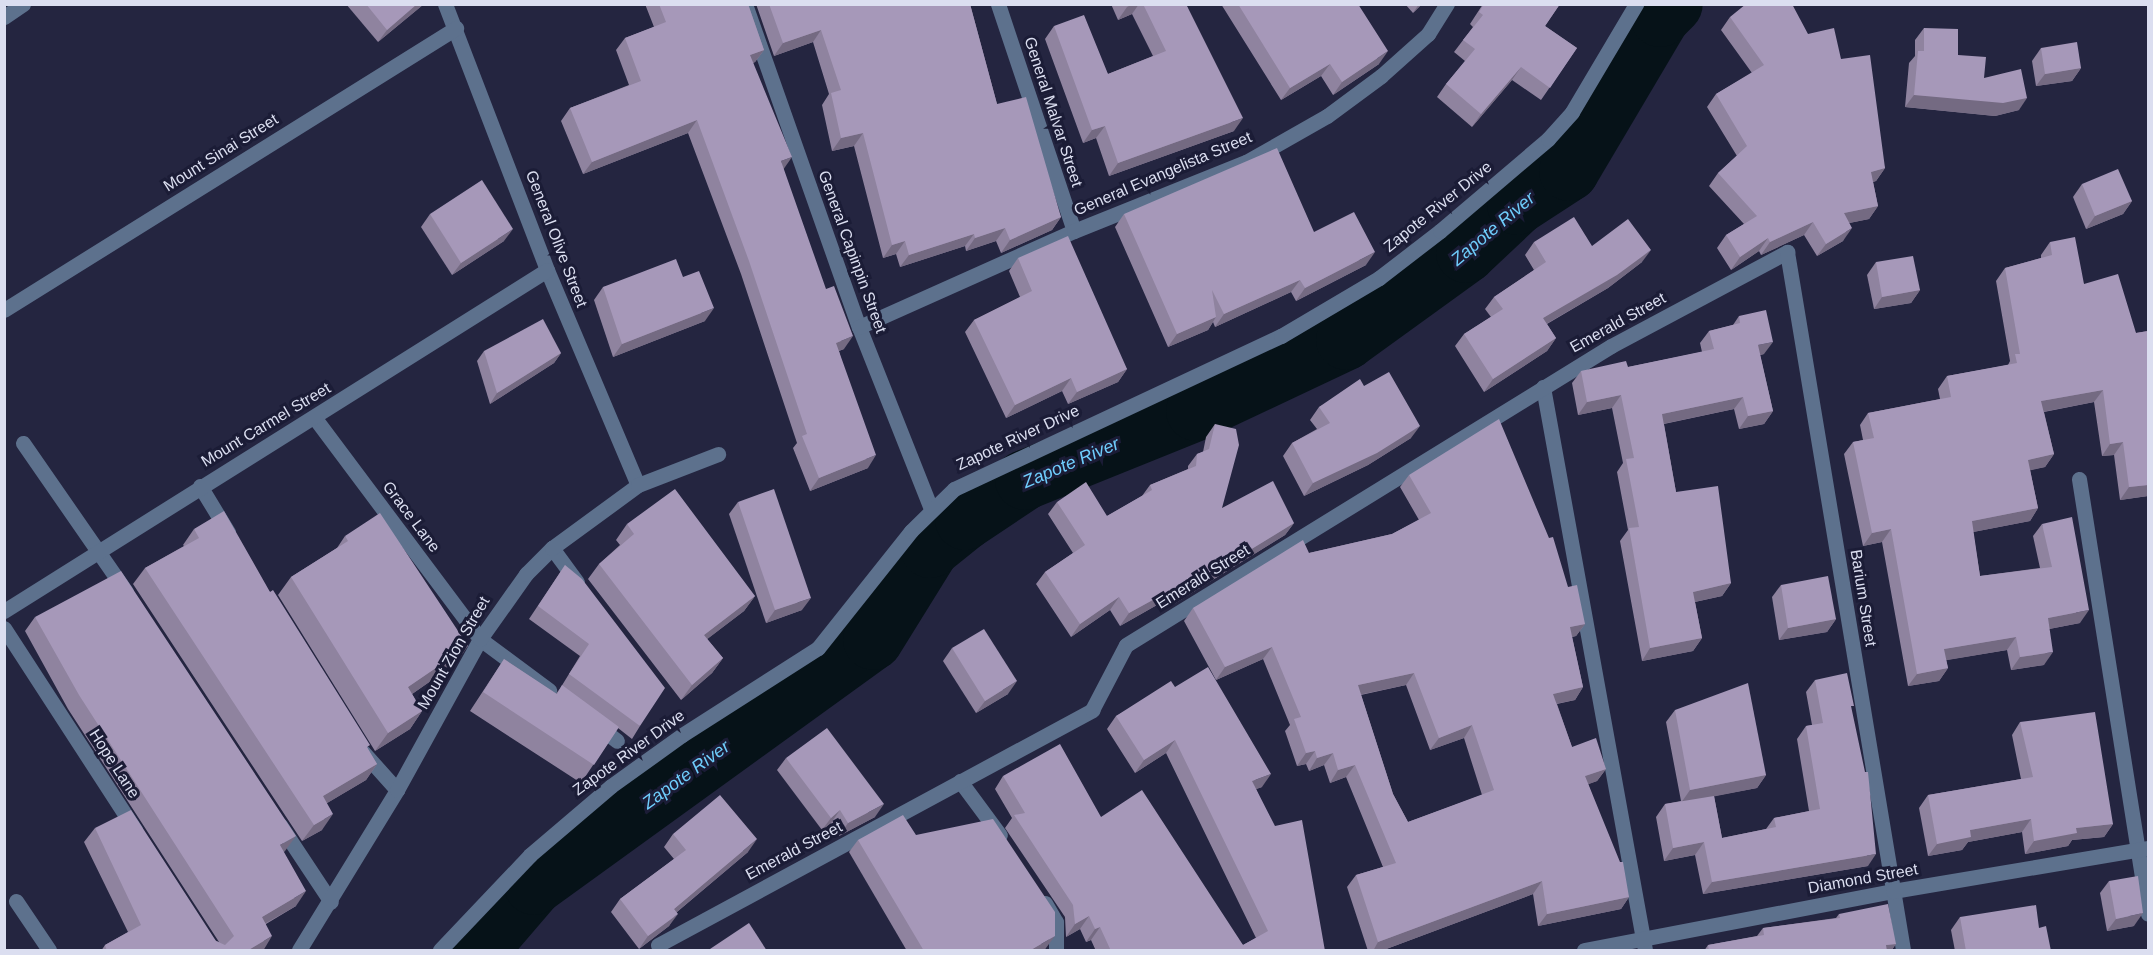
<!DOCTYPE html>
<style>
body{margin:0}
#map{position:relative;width:2153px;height:955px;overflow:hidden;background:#242540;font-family:Arial,sans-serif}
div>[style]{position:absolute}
.river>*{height:60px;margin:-30px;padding:0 30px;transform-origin:30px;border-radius:30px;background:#061218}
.minor>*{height:15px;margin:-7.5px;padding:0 7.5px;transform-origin:7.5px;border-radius:7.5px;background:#5d718d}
.wall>*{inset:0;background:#8f839f}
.shaded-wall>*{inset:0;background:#746a82}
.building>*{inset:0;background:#a698b9}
span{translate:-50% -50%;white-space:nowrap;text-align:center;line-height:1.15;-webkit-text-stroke:6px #1b1c36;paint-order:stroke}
.street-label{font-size:16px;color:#dbdef0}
.water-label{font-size:18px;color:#6fcdfc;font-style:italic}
.frame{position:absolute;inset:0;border:6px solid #dbdef0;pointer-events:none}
</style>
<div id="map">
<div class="river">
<i style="left:478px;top:950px;width:86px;rotate:-49.3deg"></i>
<i style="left:534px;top:885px;width:418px;rotate:-35.9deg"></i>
<i style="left:873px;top:640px;width:108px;rotate:-58.2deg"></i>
<i style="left:930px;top:548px;width:45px;rotate:-38.7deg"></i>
<i style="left:965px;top:520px;width:72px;rotate:-33.7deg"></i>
<i style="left:1025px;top:480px;width:184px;rotate:-22deg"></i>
<i style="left:1196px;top:411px;width:166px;rotate:-25.3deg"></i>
<i style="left:1346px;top:340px;width:148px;rotate:-35.9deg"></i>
<i style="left:1466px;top:253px;width:70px;rotate:-43.3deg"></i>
<i style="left:1517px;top:205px;width:62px;rotate:-33.2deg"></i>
<i style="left:1569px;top:171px;width:179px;rotate:-59.4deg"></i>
<i style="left:1660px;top:17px;width:18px;rotate:-45deg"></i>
</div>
<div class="minor">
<i style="left:445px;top:4px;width:285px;rotate:69deg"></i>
<i style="left:547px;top:270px;width:233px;rotate:67.1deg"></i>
<i style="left:745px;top:4px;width:343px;rotate:70.6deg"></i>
<i style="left:859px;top:327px;width:196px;rotate:68.4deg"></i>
<i style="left:998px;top:4px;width:239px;rotate:71.5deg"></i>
<i style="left:4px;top:17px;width:23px;rotate:-34deg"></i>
<i style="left:4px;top:310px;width:533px;rotate:-31.96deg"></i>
<i style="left:859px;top:327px;width:235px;rotate:-24.1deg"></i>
<i style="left:1074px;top:231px;width:185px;rotate:-21.9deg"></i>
<i style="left:1246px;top:162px;width:93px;rotate:-29.6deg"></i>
<i style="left:1327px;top:116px;width:67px;rotate:-36.5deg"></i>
<i style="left:1381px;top:76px;width:63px;rotate:-41.8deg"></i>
<i style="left:1428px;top:34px;width:36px;rotate:-58deg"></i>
<i style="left:1543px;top:387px;width:572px;rotate:79.73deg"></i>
<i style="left:314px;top:417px;width:277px;rotate:53.2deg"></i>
<i style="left:480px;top:639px;width:86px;rotate:36.5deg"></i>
<i style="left:23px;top:443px;width:181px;rotate:55.3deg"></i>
<i style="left:2079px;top:479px;width:440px;rotate:81deg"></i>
<i style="left:200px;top:486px;width:54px;rotate:58.7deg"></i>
<i style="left:552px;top:548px;width:42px;rotate:53.7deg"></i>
<i style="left:4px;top:611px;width:641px;rotate:-32.13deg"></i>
<i style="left:4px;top:628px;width:241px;rotate:57deg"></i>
<i style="left:598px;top:726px;width:24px;rotate:38deg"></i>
<i style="left:363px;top:752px;width:51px;rotate:48.2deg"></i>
<i style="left:960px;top:781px;width:67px;rotate:53.5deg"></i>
<i style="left:280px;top:825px;width:92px;rotate:56.5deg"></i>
<i style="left:16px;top:901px;width:59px;rotate:56deg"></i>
<i style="left:1045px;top:903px;width:22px;rotate:60deg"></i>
<i style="left:1056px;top:922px;width:28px;rotate:90deg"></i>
<i style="left:658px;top:945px;width:494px;rotate:-28.4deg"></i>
<i style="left:1092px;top:710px;width:73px;rotate:-62.4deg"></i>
<i style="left:1126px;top:645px;width:570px;rotate:-31.65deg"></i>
<i style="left:1611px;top:346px;width:200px;rotate:-28.1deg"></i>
<i style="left:1787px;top:252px;width:708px;rotate:80.56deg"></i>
<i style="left:299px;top:950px;width:188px;rotate:-58.5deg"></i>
<i style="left:397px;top:790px;width:172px;rotate:-61.2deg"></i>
<i style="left:480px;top:639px;width:80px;rotate:-54.7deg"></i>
<i style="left:526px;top:574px;width:37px;rotate:-45deg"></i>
<i style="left:552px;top:548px;width:107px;rotate:-36.2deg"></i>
<i style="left:638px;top:485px;width:86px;rotate:-21.2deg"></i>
<i style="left:440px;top:950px;width:131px;rotate:-46.5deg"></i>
<i style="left:530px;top:855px;width:106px;rotate:-40.4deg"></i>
<i style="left:611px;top:786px;width:87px;rotate:-35.7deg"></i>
<i style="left:682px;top:735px;width:161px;rotate:-32.6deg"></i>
<i style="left:818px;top:648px;width:149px;rotate:-51.5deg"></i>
<i style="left:911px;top:531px;width:60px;rotate:-44.3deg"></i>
<i style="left:954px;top:489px;width:361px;rotate:-25.1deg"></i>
<i style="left:1281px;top:336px;width:114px;rotate:-30.6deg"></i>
<i style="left:1379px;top:278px;width:77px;rotate:-37.6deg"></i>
<i style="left:1440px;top:231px;width:142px;rotate:-40.4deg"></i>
<i style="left:1548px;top:139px;width:36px;rotate:-48deg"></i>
<i style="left:1572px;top:112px;width:126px;rotate:-59.3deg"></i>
<i style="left:1584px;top:950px;width:315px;rotate:-10.8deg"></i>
<i style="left:1893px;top:891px;width:259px;rotate:-9.6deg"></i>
</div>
<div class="wall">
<i style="clip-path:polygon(346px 4px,424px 4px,378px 42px)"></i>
<i style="clip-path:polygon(645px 4px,748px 4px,764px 50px,755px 62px,753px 63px,783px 169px,844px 349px,839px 351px,868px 468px,810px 491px,793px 448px,797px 443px,741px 274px,688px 133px,583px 174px,561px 121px,570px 108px,629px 85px,616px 50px,625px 38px,654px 27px)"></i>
<i style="clip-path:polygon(756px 4px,970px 4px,997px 104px,1061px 217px,1052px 230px,1001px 253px,996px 241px,966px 251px,965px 246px,900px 267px,896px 254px,883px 258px,854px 146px,832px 151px,822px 105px,829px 94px,813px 42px,774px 56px)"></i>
<i style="clip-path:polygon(1111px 4px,1186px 4px,1234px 131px,1109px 176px,1096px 138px,1083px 143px,1045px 39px,1054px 26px,1108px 74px,1153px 56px,1132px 14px,1118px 20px)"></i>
<i style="clip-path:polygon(1221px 4px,1358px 4px,1379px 64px,1333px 95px,1321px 76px,1281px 100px)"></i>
<i style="clip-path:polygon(1405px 4px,1422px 4px,1413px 13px)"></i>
<i style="clip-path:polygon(1483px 4px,1560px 4px,1545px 26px,1577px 48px,1541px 100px,1512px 80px,1472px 127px,1437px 97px,1446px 84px,1465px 61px,1454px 52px,1473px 27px,1470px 24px)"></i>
<i style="clip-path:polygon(1730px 17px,1808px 34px,1841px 59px,1885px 168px,1876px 181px,1873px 182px,1878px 206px,1869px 219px,1849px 223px,1843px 241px,1817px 256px,1804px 235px,1761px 255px,1759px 251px,1731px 270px,1717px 248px,1726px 235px,1744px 224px,1709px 186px,1718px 173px,1737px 156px,1707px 107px,1716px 94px,1752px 73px,1721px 30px)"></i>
<i style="clip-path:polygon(1924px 28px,1958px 55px,2019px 110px,1995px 116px,1905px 107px,1909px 63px,1915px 56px,1915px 40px)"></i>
<i style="clip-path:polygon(2041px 48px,2081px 68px,2072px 81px,2036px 86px,2032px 61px)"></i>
<i style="clip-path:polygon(2082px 184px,2132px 201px,2123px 214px,2086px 229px,2073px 197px)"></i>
<i style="clip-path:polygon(430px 214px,504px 241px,452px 275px,421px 227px)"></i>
<i style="clip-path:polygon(1124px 214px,1314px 232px,1366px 265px,1296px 301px,1291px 292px,1215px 327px,1213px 322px,1208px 330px,1168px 347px,1115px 227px)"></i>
<i style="clip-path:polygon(1534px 242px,1592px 246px,1642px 262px,1608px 288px,1547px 324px,1556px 338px,1547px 351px,1484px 392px,1455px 346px,1464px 334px,1491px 317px,1485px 309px,1494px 297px,1534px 270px,1525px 255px)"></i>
<i style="clip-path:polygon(2050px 242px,2084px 284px,2136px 333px,2148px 331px,2148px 496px,2120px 500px,2114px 455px,2102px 456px,2094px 402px,2044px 412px,2054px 454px,2045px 467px,2030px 470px,2038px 508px,2030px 521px,1973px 532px,1980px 576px,2040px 568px,2033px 536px,2042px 524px,2080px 623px,2049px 629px,2044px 665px,2011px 670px,2007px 650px,1946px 660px,1948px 668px,1939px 681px,1908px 686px,1882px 542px,1863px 546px,1844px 454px,1853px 442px,1863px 440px,1860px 425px,1868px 413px,1940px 399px,1938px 389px,1947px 376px,2008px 365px,2010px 361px,1996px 281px,2005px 268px,2041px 258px,2041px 255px)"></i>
<i style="clip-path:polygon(1018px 258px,1127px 369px,1118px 382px,1068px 404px,1062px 391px,1006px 418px,965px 332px,974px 320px,1020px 297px,1009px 271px)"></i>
<i style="clip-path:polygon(1876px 262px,1920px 290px,1911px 303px,1874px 309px,1867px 275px)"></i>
<i style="clip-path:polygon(683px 277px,705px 321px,613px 357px,594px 300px,603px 287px)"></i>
<i style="clip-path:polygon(1739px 316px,1764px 354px,1760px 355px,1773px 411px,1764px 424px,1739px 429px,1734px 409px,1664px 424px,1676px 492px,1731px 583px,1722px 596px,1695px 602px,1702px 638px,1693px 651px,1642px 661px,1620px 541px,1628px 530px,1617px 472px,1623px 463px,1612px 408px,1578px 415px,1572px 383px,1581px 371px,1628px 367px,1702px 352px,1700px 343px,1709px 331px,1733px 325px)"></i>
<i style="clip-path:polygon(484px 351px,561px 353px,554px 363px,490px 404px,477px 361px)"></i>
<i style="clip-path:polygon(1364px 386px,1411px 438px,1368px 465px,1304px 496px,1283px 456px,1292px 443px,1317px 429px,1310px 420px,1319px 407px)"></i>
<i style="clip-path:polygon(1215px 424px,1222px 508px,1294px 523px,1285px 535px,1174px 604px,1171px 597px,1120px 626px,1110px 610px,1071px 637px,1036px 584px,1045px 572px,1073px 553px,1048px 514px,1057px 502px,1107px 516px,1142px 496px,1150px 485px,1188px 469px,1188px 466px,1197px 454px,1203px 452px,1206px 437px)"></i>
<i style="clip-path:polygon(evenodd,1409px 475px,1568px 587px,1585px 624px,1576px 636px,1572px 637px,1583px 687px,1575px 700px,1557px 704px,1572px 747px,1606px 769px,1597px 781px,1588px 784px,1629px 897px,1621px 909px,1538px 926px,1533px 894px,1381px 951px,1368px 951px,1347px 887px,1356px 875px,1383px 867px,1346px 777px,1330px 783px,1324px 765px,1309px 771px,1306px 764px,1297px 766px,1285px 731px,1290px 725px,1263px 659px,1216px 680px,1184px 621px,1193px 608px,1309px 553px,1392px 534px,1419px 520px,1400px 487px,1409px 475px,1406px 685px,1430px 750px,1464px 738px,1482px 795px,1408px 822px,1393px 794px,1361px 695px,1406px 685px)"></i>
<i style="clip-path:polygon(738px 502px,802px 610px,766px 623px,729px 514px)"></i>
<i style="clip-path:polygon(627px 524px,755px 596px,744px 611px,707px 639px,723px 658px,712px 673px,681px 700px,588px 579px,599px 564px,620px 545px,616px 540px)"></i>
<i style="clip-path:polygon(194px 529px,270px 592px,377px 764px,366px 780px,327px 803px,322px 830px,302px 841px,133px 584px,145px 568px,184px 546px,183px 545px)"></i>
<i style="clip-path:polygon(345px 536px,455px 664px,412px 694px,422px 711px,410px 729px,375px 751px,278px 595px,291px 577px,337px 548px)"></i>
<i style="clip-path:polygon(565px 565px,640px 726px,632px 739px,618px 728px,581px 783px,470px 711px,504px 659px,556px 694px,561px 687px,580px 656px,529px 619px)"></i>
<i style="clip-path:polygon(1781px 585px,1836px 619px,1827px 632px,1779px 640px,1772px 597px)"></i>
<i style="clip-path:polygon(35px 617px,285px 851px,283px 852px,296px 906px,266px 924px,263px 951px,101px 951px,105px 945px,128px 932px,84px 842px,95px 828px,216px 941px,219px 942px,68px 709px,25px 631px)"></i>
<i style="clip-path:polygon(952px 648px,1008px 694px,976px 713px,943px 661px)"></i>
<i style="clip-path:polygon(1815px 680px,1851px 710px,1868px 866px,1703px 894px,1695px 855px,1664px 861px,1656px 817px,1665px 804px,1681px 801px,1666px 722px,1675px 710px,1766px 775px,1757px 788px,1714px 796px,1722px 838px,1766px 829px,1774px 818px,1809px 811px,1797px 739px,1806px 726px,1812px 725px,1806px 692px)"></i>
<i style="clip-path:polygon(1175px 687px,1262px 787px,1256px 789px,1325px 951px,1096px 951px,1091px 940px,1086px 942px,1080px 929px,1066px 937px,1065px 917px,1005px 828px,1012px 818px,995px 789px,1003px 776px,1101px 817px,1243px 945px,1256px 938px,1166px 753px,1135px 773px,1107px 729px,1116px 716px)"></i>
<i style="clip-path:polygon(2020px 722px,2113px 824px,2104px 837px,2072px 840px,2068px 846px,2025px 854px,2022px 832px,1968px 842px,1962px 850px,1928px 856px,1919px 808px,1928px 795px,2021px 779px,2012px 735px)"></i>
<i style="clip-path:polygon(786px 758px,875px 817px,839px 836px,831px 823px,822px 830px,777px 770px)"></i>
<i style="clip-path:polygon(673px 834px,748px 852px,677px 912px,669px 926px,639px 949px,611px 912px,620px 899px,674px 859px,664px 847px)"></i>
<i style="clip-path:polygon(916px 835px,1046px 948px,1042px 951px,907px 951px,849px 852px,858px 840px)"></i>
<i style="clip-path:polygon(2109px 881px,2134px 926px,2107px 931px,2100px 893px)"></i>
<i style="clip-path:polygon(1839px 914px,1896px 944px,1891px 951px,1704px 951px,1708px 945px,1757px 936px,1763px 928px,1836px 918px)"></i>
<i style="clip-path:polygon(1960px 917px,2039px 928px,2051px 951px,1955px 951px,1951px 930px)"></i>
</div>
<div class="shaded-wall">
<i style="clip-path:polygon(417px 4px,424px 4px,378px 42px,387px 30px)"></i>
<i style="clip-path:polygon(1133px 4px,1139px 4px,1132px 14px,1118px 20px,1127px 7px)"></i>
<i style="clip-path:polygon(1419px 4px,1422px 4px,1413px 13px)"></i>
<i style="clip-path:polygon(821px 30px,813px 42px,774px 56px,783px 43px)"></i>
<i style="clip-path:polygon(764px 50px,755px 62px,741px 67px,750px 55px)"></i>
<i style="clip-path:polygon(1388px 51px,1379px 64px,1333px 95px,1342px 82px)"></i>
<i style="clip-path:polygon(1330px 64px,1321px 76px,1281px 100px,1290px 88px)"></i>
<i style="clip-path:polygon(1521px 67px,1512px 80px,1472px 127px,1481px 114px)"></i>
<i style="clip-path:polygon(2081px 68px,2072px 81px,2036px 86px,2045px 74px)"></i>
<i style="clip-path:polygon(1914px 95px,2027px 98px,2019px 110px,1995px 116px,1905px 107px)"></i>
<i style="clip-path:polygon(1243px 118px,1234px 131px,1109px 176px,1118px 163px)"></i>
<i style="clip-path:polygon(697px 120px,688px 133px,583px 174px,592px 162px)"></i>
<i style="clip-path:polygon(1105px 126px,1096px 138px,1083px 143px,1092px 130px)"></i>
<i style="clip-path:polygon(863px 133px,854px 146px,832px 151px,841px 138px)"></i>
<i style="clip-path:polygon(792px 157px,783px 170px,781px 161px)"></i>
<i style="clip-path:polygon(1885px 168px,1876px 181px,1862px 184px,1871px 172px)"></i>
<i style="clip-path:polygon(2132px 201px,2123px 214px,2086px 229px,2095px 216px)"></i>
<i style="clip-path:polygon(1878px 206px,1869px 219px,1835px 226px,1844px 213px)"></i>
<i style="clip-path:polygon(1061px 217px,1052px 230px,1001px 253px,1010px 240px)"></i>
<i style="clip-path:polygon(1813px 222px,1804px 235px,1761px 255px,1770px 242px)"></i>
<i style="clip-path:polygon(1005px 228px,996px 241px,966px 251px,975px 238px)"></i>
<i style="clip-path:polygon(1852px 228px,1843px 241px,1817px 256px,1826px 244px)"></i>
<i style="clip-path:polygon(513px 229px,504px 241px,452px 275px,461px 263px)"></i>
<i style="clip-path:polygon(974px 234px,965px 246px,900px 267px,909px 255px)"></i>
<i style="clip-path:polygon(1768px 238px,1759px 251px,1731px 270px,1740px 257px)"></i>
<i style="clip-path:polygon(905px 241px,896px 254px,883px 258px,892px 245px)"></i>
<i style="clip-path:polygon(1651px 250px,1642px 262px,1608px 288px,1534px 331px,1543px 318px)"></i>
<i style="clip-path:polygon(1375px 252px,1366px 265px,1296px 301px,1305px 288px)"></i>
<i style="clip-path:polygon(1300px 280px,1291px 292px,1215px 327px,1224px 314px)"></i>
<i style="clip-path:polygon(1920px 290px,1911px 303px,1874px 309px,1882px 297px)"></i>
<i style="clip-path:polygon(714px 308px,705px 321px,613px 357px,622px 344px)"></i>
<i style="clip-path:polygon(1216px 317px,1208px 330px,1168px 347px,1177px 334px)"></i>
<i style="clip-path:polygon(853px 336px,844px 349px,827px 355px,836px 343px)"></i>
<i style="clip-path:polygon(1556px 338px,1547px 351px,1484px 392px,1493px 379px)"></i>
<i style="clip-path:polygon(1773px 342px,1764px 354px,1749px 358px,1758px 345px)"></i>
<i style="clip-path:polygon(561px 353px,554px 363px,490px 404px,497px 393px)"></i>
<i style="clip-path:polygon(1127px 369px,1118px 382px,1068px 404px,1077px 392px)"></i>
<i style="clip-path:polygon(1071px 378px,1062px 391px,1006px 418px,1015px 405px)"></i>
<i style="clip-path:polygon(2103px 390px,2094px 402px,2032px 414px,2041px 401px)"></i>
<i style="clip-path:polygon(1621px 395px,1612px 408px,1578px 415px,1587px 402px)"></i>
<i style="clip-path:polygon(1743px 397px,1734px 409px,1653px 426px,1662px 414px)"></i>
<i style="clip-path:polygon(1773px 411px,1764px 424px,1739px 429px,1748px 416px)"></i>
<i style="clip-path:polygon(1420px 426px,1411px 438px,1368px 465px,1304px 496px,1313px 483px)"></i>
<i style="clip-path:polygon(2123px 442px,2114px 455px,2102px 456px,2110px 444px)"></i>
<i style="clip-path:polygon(2054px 454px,2045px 467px,2019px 473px,2028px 460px)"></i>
<i style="clip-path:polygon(876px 455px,868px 468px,810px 491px,819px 478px)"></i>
<i style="clip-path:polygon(2148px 485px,2148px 496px,2120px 500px,2129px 487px)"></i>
<i style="clip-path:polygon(2038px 508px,2030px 521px,1963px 534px,1972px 521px)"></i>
<i style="clip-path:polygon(1294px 523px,1285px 535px,1174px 604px,1183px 591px)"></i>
<i style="clip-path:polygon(1891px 529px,1882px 542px,1863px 546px,1872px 533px)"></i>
<i style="clip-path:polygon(1731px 583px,1722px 596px,1685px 604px,1693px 592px)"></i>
<i style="clip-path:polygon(1180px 585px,1171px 597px,1120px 626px,1129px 613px)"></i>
<i style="clip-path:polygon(755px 596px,744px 611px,693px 650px,704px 635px)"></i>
<i style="clip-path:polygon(1119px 597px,1110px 610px,1071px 637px,1080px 624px)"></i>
<i style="clip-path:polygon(811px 598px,802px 610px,766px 623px,775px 610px)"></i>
<i style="clip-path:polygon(2089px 610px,2080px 623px,2039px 631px,2048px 618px)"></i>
<i style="clip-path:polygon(1836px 619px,1827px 632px,1779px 640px,1788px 628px)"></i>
<i style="clip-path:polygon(1585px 624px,1576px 636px,1561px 639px,1570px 627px)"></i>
<i style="clip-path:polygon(2016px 637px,2007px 650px,1936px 662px,1944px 649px)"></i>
<i style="clip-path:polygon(1702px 638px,1693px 651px,1642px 661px,1650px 648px)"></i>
<i style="clip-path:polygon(468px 646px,455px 664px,395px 706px,408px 687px)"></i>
<i style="clip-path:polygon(1272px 647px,1263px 659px,1216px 680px,1225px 667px)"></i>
<i style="clip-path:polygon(2053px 652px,2044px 665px,2011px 670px,2020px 657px)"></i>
<i style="clip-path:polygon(723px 658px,712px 673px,681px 700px,692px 685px)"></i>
<i style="clip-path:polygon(1948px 668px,1939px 681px,1908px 686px,1917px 674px)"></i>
<i style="clip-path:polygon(1414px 673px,1406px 685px,1349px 697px,1358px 685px)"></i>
<i style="clip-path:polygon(1017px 681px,1008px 694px,976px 713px,985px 701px)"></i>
<i style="clip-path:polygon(1583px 687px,1575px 700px,1545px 706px,1553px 694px)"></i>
<i style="clip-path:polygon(422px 711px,410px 729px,375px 751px,388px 733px)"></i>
<i style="clip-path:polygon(1472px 725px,1464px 738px,1430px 750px,1439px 738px)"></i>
<i style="clip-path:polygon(1175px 740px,1166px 753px,1135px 773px,1144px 760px)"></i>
<i style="clip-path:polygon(1315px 751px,1306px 764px,1297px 766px,1306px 753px)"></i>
<i style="clip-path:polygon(1333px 753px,1324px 765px,1309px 771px,1317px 758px)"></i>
<i style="clip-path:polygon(377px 764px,366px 780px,312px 812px,323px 796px)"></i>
<i style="clip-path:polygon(1355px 765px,1346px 777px,1330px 783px,1338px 770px)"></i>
<i style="clip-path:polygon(1606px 769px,1597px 781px,1576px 789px,1585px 776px)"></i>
<i style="clip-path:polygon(1271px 774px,1262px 787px,1243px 794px,1252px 781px)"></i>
<i style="clip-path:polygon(1766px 775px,1757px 788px,1681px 803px,1690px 790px)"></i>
<i style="clip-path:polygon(884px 804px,875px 817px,839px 836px,848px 823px)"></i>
<i style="clip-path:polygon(840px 810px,831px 823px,822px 830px,831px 818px)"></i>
<i style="clip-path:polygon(333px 814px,322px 830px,302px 841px,314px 825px)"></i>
<i style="clip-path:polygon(2031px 819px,2022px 832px,1968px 842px,1962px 850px,1928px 856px,1937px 844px,1970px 830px)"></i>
<i style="clip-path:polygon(2113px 824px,2104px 837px,2072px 840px,2068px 846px,2025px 854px,2034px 841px,2076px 828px)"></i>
<i style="clip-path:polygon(296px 836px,285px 851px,270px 860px,280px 845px)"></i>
<i style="clip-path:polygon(757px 839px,748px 852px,666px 921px,674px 909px)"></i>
<i style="clip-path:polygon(1704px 842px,1695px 855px,1664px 861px,1673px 848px)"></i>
<i style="clip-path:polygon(1876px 854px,1868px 866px,1703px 894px,1712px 882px)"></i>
<i style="clip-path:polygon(1542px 881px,1533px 894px,1381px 951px,1373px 951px,1378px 942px)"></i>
<i style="clip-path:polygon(306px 891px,296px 906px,252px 931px,262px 917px)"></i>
<i style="clip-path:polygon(1629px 897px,1621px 909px,1538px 926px,1547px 914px)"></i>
<i style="clip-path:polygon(2143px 913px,2134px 926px,2107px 931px,2116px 919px)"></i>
<i style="clip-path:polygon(678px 914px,669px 926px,639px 949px,648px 936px)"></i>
<i style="clip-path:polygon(1089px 916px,1080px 929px,1066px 937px,1075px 924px)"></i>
<i style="clip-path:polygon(1100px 927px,1091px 940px,1086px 942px,1095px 929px)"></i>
<i style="clip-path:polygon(272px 936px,263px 951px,247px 951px)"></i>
<i style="clip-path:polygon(1055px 936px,1046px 948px,1042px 951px,1029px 951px)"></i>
<i style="clip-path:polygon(1896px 944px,1891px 951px,1883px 951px,1886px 945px)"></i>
</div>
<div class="building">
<i style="clip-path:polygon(366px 4px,417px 4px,387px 30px)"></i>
<i style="clip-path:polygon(659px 4px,748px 4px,764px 50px,750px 55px,792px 157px,781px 161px,826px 289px,834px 286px,853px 336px,836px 343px,876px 455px,819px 478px,802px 436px,807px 434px,749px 261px,697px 120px,592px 162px,570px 108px,641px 81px,625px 38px,666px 22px)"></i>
<i style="clip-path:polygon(769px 4px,970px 4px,997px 104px,1026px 97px,1061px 217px,1010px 240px,1005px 228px,975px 238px,974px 234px,909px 255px,905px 241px,892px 245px,863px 133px,841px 138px,831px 93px,841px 90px,821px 30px,783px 43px)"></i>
<i style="clip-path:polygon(1143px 4px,1186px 4px,1243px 118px,1118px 163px,1105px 126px,1092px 130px,1054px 26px,1084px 15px,1108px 74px,1166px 51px)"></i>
<i style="clip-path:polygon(1238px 4px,1358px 4px,1388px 51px,1342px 82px,1330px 64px,1290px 88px)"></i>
<i style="clip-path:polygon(1484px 4px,1560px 4px,1545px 26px,1577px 48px,1550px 88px,1521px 67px,1481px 114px,1446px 84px,1475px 49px,1463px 40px,1483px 15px,1479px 12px)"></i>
<i style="clip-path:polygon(1746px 4px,1792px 4px,1808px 34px,1834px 28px,1841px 59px,1870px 55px,1885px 168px,1871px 172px,1878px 206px,1844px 213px,1852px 228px,1826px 244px,1813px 222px,1770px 242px,1768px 238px,1740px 257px,1726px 235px,1757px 216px,1718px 173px,1747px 146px,1716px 94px,1764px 65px,1730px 17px)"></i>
<i style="clip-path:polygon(1924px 28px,1958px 29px,1958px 55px,1986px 57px,1984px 78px,2021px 69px,2027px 98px,2003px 103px,1914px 95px,1918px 51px,1924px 51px)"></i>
<i style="clip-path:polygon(2077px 42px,2081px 68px,2045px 74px,2041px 48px)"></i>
<i style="clip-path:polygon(1277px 148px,1314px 232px,1354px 212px,1375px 252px,1305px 288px,1300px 280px,1224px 314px,1212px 290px,1216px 317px,1177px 334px,1124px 214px)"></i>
<i style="clip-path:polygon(2118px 169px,2132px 201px,2095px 216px,2082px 184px)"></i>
<i style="clip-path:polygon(482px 180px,513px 229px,461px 263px,430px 214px)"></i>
<i style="clip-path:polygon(1574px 217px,1592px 246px,1628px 219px,1651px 250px,1617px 275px,1543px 318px,1556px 338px,1493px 379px,1464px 334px,1503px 309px,1494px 297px,1546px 262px,1534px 242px)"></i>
<i style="clip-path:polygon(1068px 236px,1127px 369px,1077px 392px,1071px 378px,1015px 405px,974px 320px,1032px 291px,1018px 258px)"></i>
<i style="clip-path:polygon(2075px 237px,2084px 284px,2118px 274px,2136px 333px,2148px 331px,2148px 485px,2129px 487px,2123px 442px,2110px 444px,2103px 390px,2041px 401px,2054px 454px,2028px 460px,2038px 508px,1972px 521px,1980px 576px,2052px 567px,2042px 524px,2072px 517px,2089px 610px,2048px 618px,2053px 652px,2020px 657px,2016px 637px,1944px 649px,1948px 668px,1917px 674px,1891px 529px,1872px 533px,1853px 442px,1874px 438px,1868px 413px,1951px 397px,1947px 376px,2017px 363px,2015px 354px,2020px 354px,2005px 268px,2052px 255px,2050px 242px)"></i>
<i style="clip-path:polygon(1913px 256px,1920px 290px,1882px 297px,1876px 262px)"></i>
<i style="clip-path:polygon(676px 259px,683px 277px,699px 271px,714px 308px,622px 344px,603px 287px)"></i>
<i style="clip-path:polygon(1766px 310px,1773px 342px,1758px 345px,1773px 411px,1748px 416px,1743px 397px,1662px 414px,1676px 492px,1718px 486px,1731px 583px,1693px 592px,1702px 638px,1650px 648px,1629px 528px,1639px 527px,1626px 459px,1634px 458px,1621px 395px,1587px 402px,1581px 371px,1626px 361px,1628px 367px,1714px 349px,1709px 331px,1740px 323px,1739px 316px)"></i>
<i style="clip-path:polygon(543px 319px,561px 353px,497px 393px,484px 351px)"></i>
<i style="clip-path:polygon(1389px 372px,1420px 426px,1377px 453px,1313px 483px,1292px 443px,1330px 423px,1319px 407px,1360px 379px,1364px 386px)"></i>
<i style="clip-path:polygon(evenodd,1499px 419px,1549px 538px,1553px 537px,1568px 587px,1577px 585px,1585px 624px,1570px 627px,1583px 687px,1553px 694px,1572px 747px,1596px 738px,1606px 769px,1585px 776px,1620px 862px,1623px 862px,1629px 897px,1547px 914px,1542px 881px,1378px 942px,1356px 875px,1396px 863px,1355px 765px,1338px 770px,1333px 753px,1317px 758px,1315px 751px,1306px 753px,1294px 719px,1301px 717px,1272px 647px,1225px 667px,1193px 608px,1303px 540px,1309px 553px,1392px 534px,1431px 513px,1409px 475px,1499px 419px,1414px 673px,1439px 738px,1472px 725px,1494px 790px,1408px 822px,1393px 794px,1358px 685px,1414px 673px)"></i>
<i style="clip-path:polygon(1215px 424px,1236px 429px,1239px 445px,1222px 508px,1273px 481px,1294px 523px,1183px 591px,1180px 585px,1129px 613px,1119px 597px,1080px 624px,1045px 572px,1085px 545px,1057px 502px,1086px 482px,1107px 516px,1152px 490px,1150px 485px,1196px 466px,1197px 454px,1209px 449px)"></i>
<i style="clip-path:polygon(675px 489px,755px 596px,704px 635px,723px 658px,692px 685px,599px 564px,634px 534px,627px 524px)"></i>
<i style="clip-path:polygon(774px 489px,811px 598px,775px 610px,738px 502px)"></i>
<i style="clip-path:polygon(224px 511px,270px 592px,273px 590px,370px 745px,367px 747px,377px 764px,323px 796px,333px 814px,314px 825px,145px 568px,199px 538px,194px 529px)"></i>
<i style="clip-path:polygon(380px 513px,468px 646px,408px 687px,422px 711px,388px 733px,291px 577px,348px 541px,345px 536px)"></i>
<i style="clip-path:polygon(565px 565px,582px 579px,665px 688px,640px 726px,569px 674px,589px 644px,538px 606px)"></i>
<i style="clip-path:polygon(121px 571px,296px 836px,280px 845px,306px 891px,262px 917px,272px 936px,247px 951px,107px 951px,105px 945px,141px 925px,95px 828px,131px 810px,216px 941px,225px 945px,234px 936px,79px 695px,35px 617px)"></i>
<i style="clip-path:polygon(1828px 576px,1836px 619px,1788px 628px,1781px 585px)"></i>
<i style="clip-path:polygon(984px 629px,1017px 681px,985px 701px,952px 648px)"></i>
<i style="clip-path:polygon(504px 659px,557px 694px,562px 685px,619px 727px,594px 765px,483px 692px)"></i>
<i style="clip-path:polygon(1208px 667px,1271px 774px,1252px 781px,1275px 826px,1302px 820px,1325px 951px,1111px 951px,1100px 927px,1095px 929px,1089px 916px,1075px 924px,1073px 905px,1014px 815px,1025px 813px,1003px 776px,1060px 744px,1101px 817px,1142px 790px,1243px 945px,1268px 931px,1175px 740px,1144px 760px,1116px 716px,1171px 681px,1175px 687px)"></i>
<i style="clip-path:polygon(1847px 673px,1854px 706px,1851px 706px,1865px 772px,1868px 772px,1876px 854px,1712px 882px,1704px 842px,1673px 848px,1665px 804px,1714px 796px,1722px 838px,1776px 827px,1774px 818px,1820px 809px,1806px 726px,1823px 723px,1815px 680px)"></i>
<i style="clip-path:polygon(1748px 683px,1766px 775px,1690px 790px,1675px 710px)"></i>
<i style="clip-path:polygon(2095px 712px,2113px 824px,2076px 828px,2077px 833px,2034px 841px,2031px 819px,1970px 830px,1971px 837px,1937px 844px,1928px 795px,2033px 777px,2020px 722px)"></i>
<i style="clip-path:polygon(827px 728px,884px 804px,848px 823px,840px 810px,831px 818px,786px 758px)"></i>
<i style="clip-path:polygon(720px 795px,757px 839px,674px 909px,678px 914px,648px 936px,620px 899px,686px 850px,673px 834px)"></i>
<i style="clip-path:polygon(903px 815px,916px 835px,993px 819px,1055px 912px,1055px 936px,1029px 951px,924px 951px,858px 840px)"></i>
<i style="clip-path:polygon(2138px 876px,2143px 913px,2116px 919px,2109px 881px)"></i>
<i style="clip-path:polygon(1888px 904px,1896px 944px,1886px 945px,1887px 951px,1709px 951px,1708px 945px,1764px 935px,1763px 928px,1840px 918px,1839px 914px)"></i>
<i style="clip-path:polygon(2036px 905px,2039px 928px,2046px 926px,2051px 951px,1966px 951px,1960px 917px)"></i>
<i style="clip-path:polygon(749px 923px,767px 951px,707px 951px)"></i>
</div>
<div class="street-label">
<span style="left:1053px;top:112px;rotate:72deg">General Malvar Street</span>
<span style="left:221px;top:153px;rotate:-32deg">Mount Sinai Street</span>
<span style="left:1163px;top:174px;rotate:-23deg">General Evangelista Street</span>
<span style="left:1438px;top:207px;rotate:-39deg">Zapote River Drive</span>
<span style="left:556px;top:239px;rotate:69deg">General Olive Street</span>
<span style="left:852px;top:252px;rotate:70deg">General Capinpin Street</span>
<span style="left:1618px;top:323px;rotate:-29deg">Emerald Street</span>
<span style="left:266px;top:425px;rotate:-31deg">Mount Carmel Street</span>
<span style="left:1018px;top:438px;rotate:-25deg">Zapote River Drive</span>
<span style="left:411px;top:517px;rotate:53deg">Grace Lane</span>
<span style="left:1203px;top:577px;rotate:-32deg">Emerald Street</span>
<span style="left:1863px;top:598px;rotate:81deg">Barium Street</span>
<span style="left:454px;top:653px;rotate:-60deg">Mount Zion Street</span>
<span style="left:629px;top:753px;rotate:-36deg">Zapote River Drive</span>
<span style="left:114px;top:764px;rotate:57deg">Hope Lane</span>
<span style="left:794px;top:851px;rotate:-28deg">Emerald Street</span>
<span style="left:1863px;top:879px;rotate:-10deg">Diamond Street</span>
</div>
<div class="water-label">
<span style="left:1493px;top:229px;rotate:-40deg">Zapote River</span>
<span style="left:1071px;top:463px;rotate:-23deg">Zapote River</span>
<span style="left:686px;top:775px;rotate:-36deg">Zapote River</span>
</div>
<div class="frame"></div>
</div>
